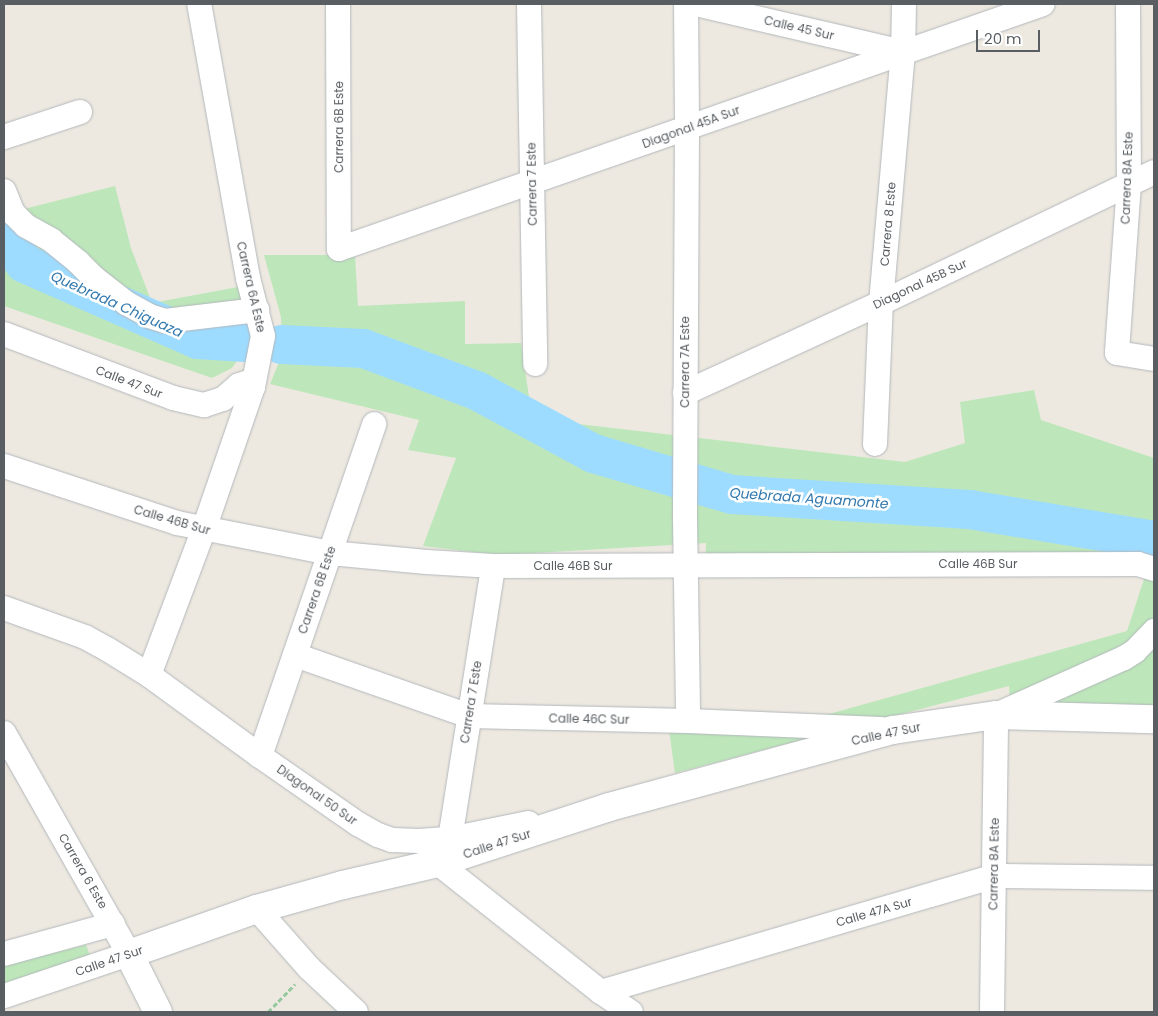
<!DOCTYPE html>
<style>
body{margin:0}
#map{position:relative;width:1158px;height:1016px;overflow:hidden;background:#ede9e0;font-family:Poppins,sans-serif}
div>[style]{position:absolute}
.green>*{inset:0;background:#bde7ba}
.river>*{height:39px;margin:-19.5px;padding:0 19.5px;transform-origin:19.5px;border-radius:19.5px;background:#9edcff}
.path>*{height:3px;margin-top:-1.5px;transform-origin:0;background:repeating-linear-gradient(90deg,#93c99d 0 5px,transparent 0 7.5px)}
.roads{filter:drop-shadow(0 0 1px #b3b7bc) drop-shadow(0 0 1px #b3b7bc)}
.street>*{height:24px;margin:-12px;padding:0 12px;transform-origin:12px;border-radius:12px;background:#fff}
.secondary>*{height:28px;margin:-14px;padding:0 14px;transform-origin:14px;border-radius:14px;background:#fff}
span{translate:-50% -50%;white-space:nowrap;text-align:center;line-height:1.15;-webkit-text-stroke:5px #fff;paint-order:stroke}
.street-label{font-size:12px;color:#595e62}
.water-label{font-size:14px;color:#3279ae;font-style:italic}
.frame{position:absolute;inset:0;border:5px solid #595e62;pointer-events:none}
.scale{position:absolute;left:976px;top:30px;width:64px;height:22px;box-sizing:border-box;border:2px solid #595e62;border-top:0;padding-left:6px;font-size:15px;line-height:18px;white-space:nowrap;color:#595e62;-webkit-text-stroke:4px #fff;paint-order:stroke}
</style>
<div id="map">
<div class="green">
<i style="clip-path:polygon(115px 186px,131px 248px,152px 303px,238px 287px,245px 314px,246px 348px,232px 368px,212px 378px,4px 306px,4px 214px)"></i>
<i style="clip-path:polygon(264px 255px,355px 255px,358px 306px,465px 301px,465px 344px,521px 343px,531px 410px,552px 421px,905px 462px,965px 443px,960px 402px,1034px 390px,1041px 420px,1154px 458px,1154px 706px,1010px 705px,1009px 686px,675px 773px,669px 730px,829px 714px,1127px 631px,1145px 576px,705px 573px,706px 543px,499px 555px,423px 546px,456px 458px,408px 450px,419px 420px,270px 384px,282px 355px,281px 317px)"></i>
<i style="clip-path:polygon(86px 945px,91px 958px,4px 988px,4px 965px)"></i>
</div>
<div class="river">
<i style="left:4px;top:237px;width:33px;rotate:52deg"></i>
<i style="left:24px;top:263px;width:189px;rotate:23.7deg"></i>
<i style="left:197px;top:339px;width:47px;rotate:3.7deg"></i>
<i style="left:281px;top:344px;width:82px;rotate:2.8deg"></i>
<i style="left:363px;top:348px;width:121px;rotate:20.4deg"></i>
<i style="left:476px;top:390px;width:133px;rotate:28.3deg"></i>
<i style="left:593px;top:453px;width:144px;rotate:16.5deg"></i>
<i style="left:731px;top:494px;width:238px;rotate:3.6deg"></i>
<i style="left:969px;top:509px;width:188px;rotate:9.5deg"></i>
</div>
<div class="path">
<i style="left:268px;top:1012px;width:39px;rotate:-46deg"></i>
</div>
<div class="roads">
<div class="street">
<i style="left:338px;top:4px;width:245px;rotate:89.8deg"></i>
<i style="left:339px;top:249px;width:745px;rotate:-19.19deg"></i>
<i style="left:529px;top:4px;width:360px;rotate:89deg"></i>
<i style="left:686px;top:4px;width:124px;rotate:89.5deg"></i>
<i style="left:687px;top:128px;width:391px;rotate:90.3deg"></i>
<i style="left:685px;top:519px;width:202px;rotate:89.1deg"></i>
<i style="left:696px;top:4px;width:212px;rotate:13.1deg"></i>
<i style="left:1128px;top:4px;width:180px;rotate:89.7deg"></i>
<i style="left:1129px;top:184px;width:169px;rotate:94.1deg"></i>
<i style="left:1117px;top:353px;width:37px;rotate:9deg"></i>
<i style="left:4px;top:137px;width:80px;rotate:-18.2deg"></i>
<i style="left:4px;top:191px;width:24px;rotate:68deg"></i>
<i style="left:13px;top:213px;width:18px;rotate:45deg"></i>
<i style="left:26px;top:226px;width:29px;rotate:29deg"></i>
<i style="left:51px;top:240px;width:35px;rotate:39deg"></i>
<i style="left:78px;top:262px;width:23px;rotate:45deg"></i>
<i style="left:94px;top:278px;width:41px;rotate:38deg"></i>
<i style="left:126px;top:303px;width:26px;rotate:29deg"></i>
<i style="left:149px;top:316px;width:17px;rotate:17deg"></i>
<i style="left:165px;top:321px;width:93px;rotate:-6.8deg"></i>
<i style="left:4px;top:334px;width:181px;rotate:20.7deg"></i>
<i style="left:173px;top:398px;width:32px;rotate:13deg"></i>
<i style="left:204px;top:405px;width:20px;rotate:-18deg"></i>
<i style="left:223px;top:399px;width:21px;rotate:-41deg"></i>
<i style="left:239px;top:385px;width:7px;rotate:-16deg"></i>
<i style="left:246px;top:383px;width:8px;rotate:30deg"></i>
<i style="left:685px;top:393px;width:216px;rotate:-24.7deg"></i>
<i style="left:881px;top:303px;width:303px;rotate:-25.6deg"></i>
<i style="left:875px;top:444px;width:141px;rotate:-87.6deg"></i>
<i style="left:881px;top:303px;width:252px;rotate:-85deg"></i>
<i style="left:903px;top:52px;width:48px;rotate:-88.8deg"></i>
<i style="left:4px;top:466px;width:182px;rotate:18.2deg"></i>
<i style="left:177px;top:523px;width:156px;rotate:11.1deg"></i>
<i style="left:330px;top:553px;width:97px;rotate:5.3deg"></i>
<i style="left:427px;top:562px;width:66px;rotate:3.5deg"></i>
<i style="left:493px;top:566px;width:645px;rotate:-0.18deg"></i>
<i style="left:1138px;top:564px;width:17px;rotate:17deg"></i>
<i style="left:4px;top:608px;width:86px;rotate:19.7deg"></i>
<i style="left:85px;top:637px;width:25px;rotate:29deg"></i>
<i style="left:107px;top:649px;width:49px;rotate:31.8deg"></i>
<i style="left:149px;top:675px;width:137px;rotate:36.1deg"></i>
<i style="left:260px;top:756px;width:119px;rotate:34.8deg"></i>
<i style="left:358px;top:824px;width:23px;rotate:29deg"></i>
<i style="left:378px;top:835px;width:15px;rotate:20deg"></i>
<i style="left:392px;top:840px;width:27px;rotate:2deg"></i>
<i style="left:419px;top:841px;width:31px;rotate:-4deg"></i>
<i style="left:450px;top:839px;width:80px;rotate:-11.6deg"></i>
<i style="left:295px;top:655px;width:184px;rotate:19.3deg"></i>
<i style="left:469px;top:716px;width:219px;rotate:1.3deg"></i>
<i style="left:688px;top:721px;width:193px;rotate:2.4deg"></i>
<i style="left:149px;top:675px;width:156px;rotate:-69.4deg"></i>
<i style="left:204px;top:529px;width:150px;rotate:-71deg"></i>
<i style="left:253px;top:387px;width:52px;rotate:-78.9deg"></i>
<i style="left:263px;top:336px;width:60px;rotate:-104.5deg"></i>
<i style="left:248px;top:278px;width:278px;rotate:-100.1deg"></i>
<i style="left:4px;top:733px;width:254px;rotate:60.5deg"></i>
<i style="left:129px;top:954px;width:132px;rotate:161.4deg"></i>
<i style="left:260px;top:756px;width:351px;rotate:-71deg"></i>
<i style="left:450px;top:839px;width:276px;rotate:-81deg"></i>
<i style="left:438px;top:863px;width:208px;rotate:38.4deg"></i>
<i style="left:601px;top:992px;width:36px;rotate:34deg"></i>
<i style="left:257px;top:909px;width:79px;rotate:48.6deg"></i>
<i style="left:309px;top:968px;width:64px;rotate:43.1deg"></i>
<i style="left:4px;top:954px;width:113px;rotate:-15.4deg"></i>
<i style="left:601px;top:992px;width:410px;rotate:-16.4deg"></i>
<i style="left:994px;top:876px;width:160px;rotate:0.7deg"></i>
<i style="left:992px;top:1012px;width:297px;rotate:-89.2deg"></i>
<i style="left:996px;top:715px;width:140px;rotate:-24deg"></i>
<i style="left:1124px;top:658px;width:13px;rotate:-32deg"></i>
<i style="left:1135px;top:651px;width:28px;rotate:-46deg"></i>
</div>
<div class="secondary">
<i style="left:158px;top:1012px;width:65px;rotate:-116.6deg"></i>
<i style="left:129px;top:954px;width:136px;rotate:-19.4deg"></i>
<i style="left:257px;top:909px;width:89px;rotate:-15.6deg"></i>
<i style="left:343px;top:885px;width:98px;rotate:-13deg"></i>
<i style="left:438px;top:863px;width:180px;rotate:-18.1deg"></i>
<i style="left:609px;top:807px;width:294px;rotate:-15.2deg"></i>
<i style="left:893px;top:730px;width:104px;rotate:-8.3deg"></i>
<i style="left:996px;top:715px;width:158px;rotate:1.5deg"></i>
</div>
</div>
<div class="street-label">
<span style="left:799px;top:28px;rotate:13deg">Calle 45 Sur</span>
<span style="left:339px;top:127px;rotate:-90deg">Carrera 6B Este</span>
<span style="left:691px;top:127px;rotate:-20deg">Diagonal 45A Sur</span>
<span style="left:1127px;top:178px;rotate:-88deg">Carrera 8A Este</span>
<span style="left:532px;top:184px;rotate:-91deg">Carrera 7 Este</span>
<span style="left:888px;top:224px;rotate:-85deg">Carrera 8 Este</span>
<span style="left:920px;top:284px;rotate:-25deg">Diagonal 45B Sur</span>
<span style="left:251px;top:287px;rotate:77deg">Carrera 6A Este</span>
<span style="left:685px;top:362px;rotate:-90deg">Carrera 7A Este</span>
<span style="left:129px;top:382px;rotate:21deg">Calle 47 Sur</span>
<span style="left:172px;top:520px;rotate:16deg">Calle 46B Sur</span>
<span style="left:978px;top:564px">Calle 46B Sur</span>
<span style="left:573px;top:566px">Calle 46B Sur</span>
<span style="left:317px;top:590px;rotate:-71deg">Carrera 6B Este</span>
<span style="left:471px;top:702px;rotate:-81deg">Carrera 7 Este</span>
<span style="left:589px;top:719px;rotate:1deg">Calle 46C Sur</span>
<span style="left:886px;top:734px;rotate:-12deg">Calle 47 Sur</span>
<span style="left:317px;top:795px;rotate:35deg">Diagonal 50 Sur</span>
<span style="left:497px;top:844px;rotate:-18deg">Calle 47 Sur</span>
<span style="left:994px;top:864px;rotate:-89deg">Carrera 8A Este</span>
<span style="left:83px;top:871px;rotate:60deg">Carrera 6 Este</span>
<span style="left:874px;top:912px;rotate:-16deg">Calle 47A Sur</span>
<span style="left:109px;top:961px;rotate:-19deg">Calle 47 Sur</span>
</div>
<div class="water-label">
<span style="left:117px;top:304px;rotate:24deg">Quebrada Chiguaza</span>
<span style="left:809px;top:498px;rotate:4deg">Quebrada Aguamonte</span>
</div>
<div class="frame"></div>
<div class="scale">20 m</div>
</div>
